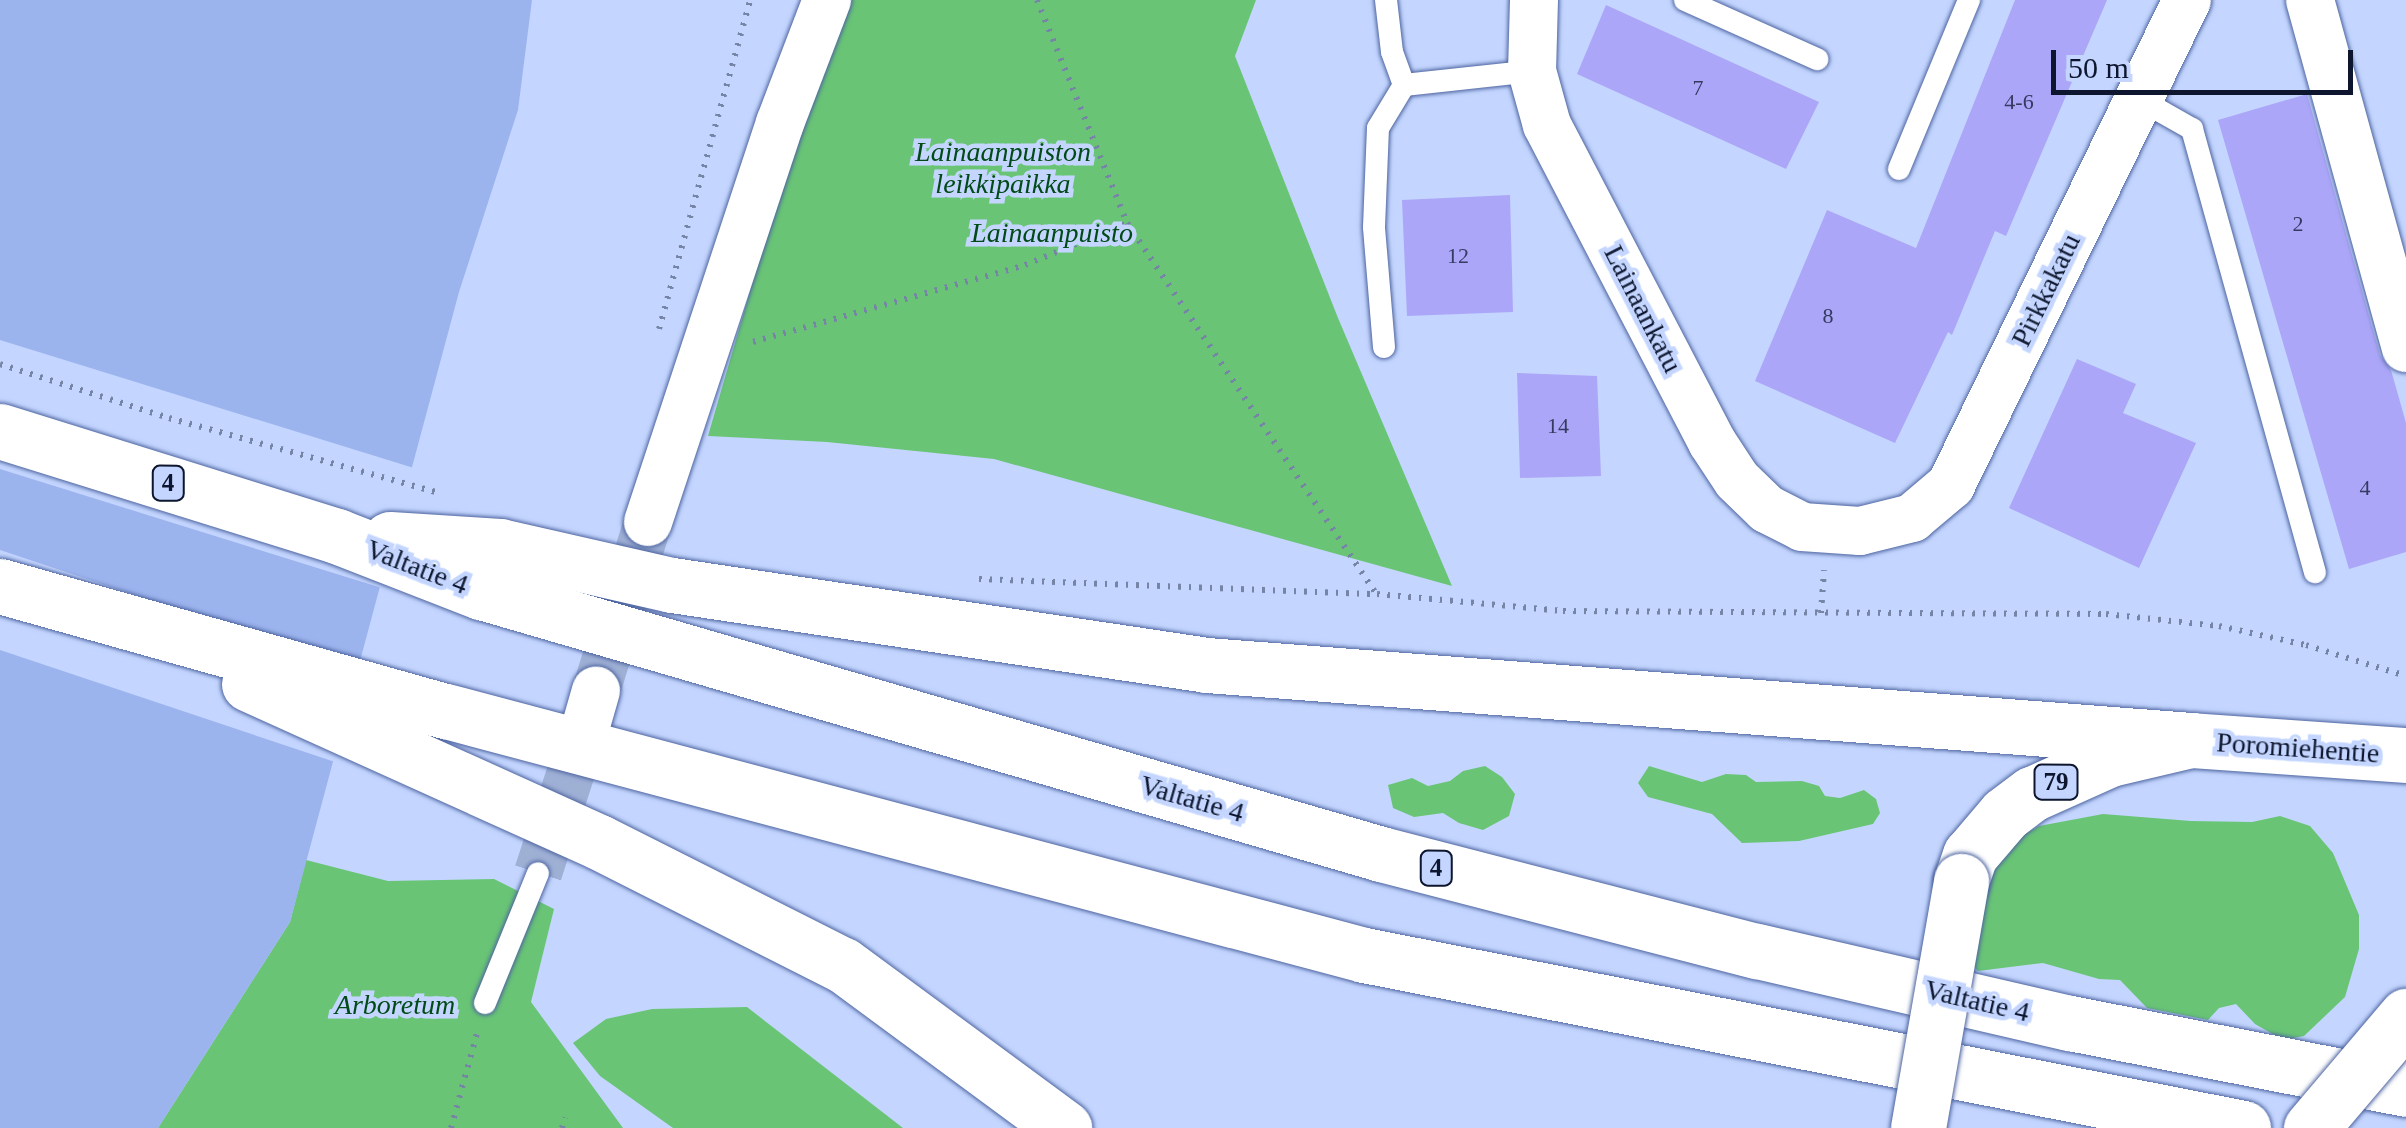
<!DOCTYPE html>
<style>
body{margin:0}
#map{position:relative;width:2406px;height:1128px;overflow:hidden;background:#c4d6ff;font-family:"Times New Roman",serif}
div>[style]{position:absolute}
.green>*{inset:0;background:#69c575}
.water>*{inset:0;background:#9cb4ee}
.pier>*{inset:0;background:#c4d6ff}
.building>*{inset:0;background:#aca6f8}
.minor-tunnel>*{height:48px;margin-top:-24px;transform-origin:0;background:repeating-linear-gradient(90deg,#9fb0d5 0 48px,transparent 0 72px)}
.path>*{height:6px;margin-top:-3px;transform-origin:0;background:repeating-linear-gradient(90deg,#7684a6 0 2.5px,transparent 0 10.5px)}
.roads{filter:drop-shadow(0 0 2px #4d64a0) drop-shadow(0 0 2px #4d64a0)}
.service>*{height:22px;margin:-11px;padding:0 11px;transform-origin:11px;border-radius:11px;background:#fff}
.minor>*{height:48px;margin:-24px;padding:0 24px;transform-origin:24px;border-radius:24px;background:#fff}
.primary>*{height:55px;margin:-27.5px;padding:0 27.5px;transform-origin:27.5px;border-radius:27.5px;background:#fff}
.trunk>*{height:55px;margin:-27.5px;padding:0 27.5px;transform-origin:27.5px;border-radius:27.5px;background:#fff}
.bridges{filter:drop-shadow(0 0 2px #4d64a0) drop-shadow(0 0 2px #4d64a0)}
.primary-bridge>*{height:55px;margin:-27.5px;padding:0 27.5px;transform-origin:27.5px;border-radius:27.5px;background:#fff}
span{translate:-50% -50%;white-space:nowrap;text-align:center;line-height:1.15;-webkit-text-stroke:9px #c4d6ff;paint-order:stroke}
.number-label{font-size:22px;color:#353a60}
.number-label span{-webkit-text-stroke-width:0}
.shield-label span{padding:2px 8px;background:#c4d6ff;border:2px solid;border-radius:8px;-webkit-text-stroke-width:0}
.shield-label{font-size:25px;color:#0d162e;font-weight:700}
.park-label{font-size:28px;color:#024b17;font-style:italic}
.street-label{font-size:28px;color:#0d162e}
.scale{position:absolute;left:2051px;top:50px;width:302px;height:45px;box-sizing:border-box;border:5px solid #0d162e;border-top:0;padding-left:12px;font-size:30px;line-height:35px;white-space:nowrap;color:#0d162e;-webkit-text-stroke:8px #c4d6ff;paint-order:stroke}
</style>
<div id="map">
<div class="green">
<i style="clip-path:polygon(844px 0,1256px 0,1235px 56px,1338px 318px,1452px 586px,994px 459px,827px 442px,708px 436px,787px 164px)"></i>
<i style="clip-path:polygon(1485px 766px,1502px 777px,1515px 794px,1509px 816px,1483px 830px,1459px 823px,1443px 813px,1414px 817px,1393px 808px,1388px 785px,1412px 778px,1428px 786px,1450px 781px,1463px 771px)"></i>
<i style="clip-path:polygon(1649px 766px,1702px 782px,1726px 774px,1746px 775px,1756px 782px,1802px 781px,1819px 786px,1825px 796px,1840px 798px,1864px 790px,1876px 799px,1880px 813px,1873px 824px,1799px 841px,1742px 843px,1712px 814px,1648px 797px,1638px 783px)"></i>
<i style="clip-path:polygon(2103px 814px,2191px 821px,2252px 822px,2280px 816px,2310px 826px,2333px 853px,2359px 915px,2359px 949px,2345px 997px,2304px 1036px,2283px 1040px,2255px 1024px,2236px 1004px,2219px 1008px,2208px 1020px,2147px 1008px,2120px 980px,2099px 979px,2043px 963px,1978px 971px,1966px 959px,1976px 889px,2012px 841px,2039px 826px)"></i>
<i style="clip-path:polygon(306px 860px,388px 881px,494px 879px,554px 909px,531px 1002px,623px 1128px,158px 1128px,290px 922px)"></i>
<i style="clip-path:polygon(747px 1007px,903px 1128px,673px 1128px,600px 1076px,573px 1043px,606px 1019px,652px 1009px)"></i>
</div>
<div class="water">
<i style="clip-path:polygon(0 0,532px 0,518px 110px,459px 292px,290px 922px,158px 1128px,0 1128px)"></i>
</div>
<div class="pier">
<i style="clip-path:polygon(0 340px,417px 469px,385px 589px,0 469px)"></i>
<i style="clip-path:polygon(0 550px,363px 671px,338px 763px,0 650px)"></i>
</div>
<div class="building">
<i style="clip-path:polygon(2015px 0,2107px 0,2006px 236px,1995px 231px,1952px 335px,1948px 332px,1895px 443px,1755px 381px,1827px 210px,1916px 248px)"></i>
<i style="clip-path:polygon(1606px 5px,1819px 102px,1786px 169px,1577px 74px)"></i>
<i style="clip-path:polygon(2307px 94px,2380px 355px,2391px 370px,2406px 423px,2406px 552px,2349px 569px,2218px 120px)"></i>
<i style="clip-path:polygon(1510px 195px,1513px 312px,1407px 316px,1402px 200px)"></i>
<i style="clip-path:polygon(2077px 359px,2136px 384px,2123px 413px,2196px 443px,2139px 568px,2009px 508px)"></i>
<i style="clip-path:polygon(1517px 373px,1597px 376px,1601px 476px,1520px 478px)"></i>
</div>
<div class="minor-tunnel">
<i style="left:596px;top:691px;width:177px;rotate:-72.9deg"></i>
<i style="left:538px;top:873px;width:151px;rotate:-71.9deg"></i>
</div>
<div class="path">
<i style="left:1037px;top:0;width:240px;rotate:68deg"></i>
<i style="left:1127px;top:223px;width:446px;rotate:56.1deg"></i>
<i style="left:659px;top:329px;width:341px;rotate:-74.5deg"></i>
<i style="left:753px;top:342px;width:283px;rotate:-15.8deg"></i>
<i style="left:1025px;top:265px;width:110px;rotate:-22.4deg"></i>
<i style="left:0;top:364px;width:177px;rotate:17.7deg"></i>
<i style="left:169px;top:418px;width:276px;rotate:15.5deg"></i>
<i style="left:979px;top:579px;width:398px;rotate:2.2deg"></i>
<i style="left:1377px;top:594px;width:187px;rotate:5.2deg"></i>
<i style="left:1563px;top:611px;width:543px;rotate:0.32deg"></i>
<i style="left:2106px;top:614px;width:114px;rotate:6.1deg"></i>
<i style="left:2219px;top:626px;width:89px;rotate:12.3deg"></i>
<i style="left:2306px;top:645px;width:105px;rotate:17.2deg"></i>
<i style="left:1821px;top:613px;width:43px;rotate:-86deg"></i>
<i style="left:451px;top:1128px;width:103px;rotate:-74.7deg"></i>
<i style="left:562px;top:1128px;width:11px;rotate:-75deg"></i>
</div>
<div class="roads">
<div class="service">
<i style="left:1386px;top:0;width:52px;rotate:83.4deg"></i>
<i style="left:1392px;top:52px;width:35px;rotate:70deg"></i>
<i style="left:1404px;top:85px;width:129px;rotate:-6.2deg"></i>
<i style="left:1685px;top:0;width:145px;rotate:24.1deg"></i>
<i style="left:2139px;top:99px;width:61px;rotate:29.5deg"></i>
<i style="left:2192px;top:129px;width:460px;rotate:74.5deg"></i>
<i style="left:1899px;top:169px;width:183px;rotate:-67.5deg"></i>
<i style="left:1384px;top:347px;width:120px;rotate:-94.8deg"></i>
<i style="left:1374px;top:227px;width:99px;rotate:-87.7deg"></i>
<i style="left:1378px;top:128px;width:50px;rotate:-58.8deg"></i>
<i style="left:485px;top:1003px;width:140px;rotate:-67.8deg"></i>
</div>
<div class="minor">
<i style="left:1534px;top:0;width:71px;rotate:91.6deg"></i>
<i style="left:1532px;top:71px;width:56px;rotate:74.5deg"></i>
<i style="left:1547px;top:125px;width:357px;rotate:62.5deg"></i>
<i style="left:1712px;top:442px;width:45px;rotate:56.7deg"></i>
<i style="left:1737px;top:480px;width:42px;rotate:44deg"></i>
<i style="left:1767px;top:509px;width:39px;rotate:27deg"></i>
<i style="left:1802px;top:527px;width:58px;rotate:3.9deg"></i>
<i style="left:1860px;top:531px;width:54px;rotate:-14deg"></i>
<i style="left:1912px;top:518px;width:51px;rotate:-40.2deg"></i>
<i style="left:1951px;top:485px;width:539px;rotate:-64.05deg"></i>
<i style="left:2310px;top:0;width:361px;rotate:74.6deg"></i>
<i style="left:648px;top:522px;width:420px;rotate:-71.7deg"></i>
<i style="left:780px;top:123px;width:132px;rotate:-69.1deg"></i>
<i style="left:585px;top:729px;width:40px;rotate:-74deg"></i>
</div>
<div class="primary">
<i style="left:1961px;top:881px;width:28px;rotate:-71deg"></i>
<i style="left:1970px;top:855px;width:54px;rotate:-49.5deg"></i>
<i style="left:2005px;top:814px;width:34px;rotate:-37deg"></i>
<i style="left:2032px;top:794px;width:85px;rotate:-24.2deg"></i>
<i style="left:2110px;top:759px;width:83px;rotate:-13.2deg"></i>
<i style="left:2191px;top:740px;width:216px;rotate:4deg"></i>
</div>
<div class="trunk">
<i style="left:0;top:431px;width:353px;rotate:17.3deg"></i>
<i style="left:337px;top:536px;width:155px;rotate:21.3deg"></i>
<i style="left:481px;top:592px;width:937px;rotate:16.23deg"></i>
<i style="left:1381px;top:854px;width:388px;rotate:14.5deg"></i>
<i style="left:1757px;top:951px;width:321px;rotate:13deg"></i>
<i style="left:2070px;top:1023px;width:342px;rotate:11.1deg"></i>
<i style="left:390px;top:539px;width:110px;rotate:3.6deg"></i>
<i style="left:500px;top:546px;width:176px;rotate:12.8deg"></i>
<i style="left:672px;top:585px;width:541px;rotate:8.5deg"></i>
<i style="left:1207px;top:665px;width:987px;rotate:4.36deg"></i>
<i style="left:0;top:586px;width:463px;rotate:15.7deg"></i>
<i style="left:446px;top:711px;width:950px;rotate:14.88deg"></i>
<i style="left:1364px;top:955px;width:896px;rotate:11.13deg"></i>
<i style="left:249px;top:684px;width:384px;rotate:24.3deg"></i>
<i style="left:599px;top:842px;width:273px;rotate:26.8deg"></i>
<i style="left:843px;top:965px;width:275px;rotate:36.4deg"></i>
</div>
</div>
<div class="bridges">
<div class="primary-bridge">
<i style="left:1918px;top:1128px;width:251px;rotate:-80.1deg"></i>
<i style="left:2311px;top:1128px;width:147px;rotate:-49.7deg"></i>
</div>
</div>
<div class="number-label">
<span style="left:1698px;top:88px">7</span>
<span style="left:2019px;top:102px">4-6</span>
<span style="left:2298px;top:224px">2</span>
<span style="left:1458px;top:256px">12</span>
<span style="left:1828px;top:316px">8</span>
<span style="left:1558px;top:426px">14</span>
<span style="left:2365px;top:488px">4</span>
</div>
<div class="shield-label">
<span style="left:168px;top:483px">4</span>
<span style="left:2056px;top:782px">79</span>
<span style="left:1436px;top:868px">4</span>
</div>
<div class="park-label">
<span style="left:1003px;top:168px">Lainaanpuiston<br>leikkipaikka</span>
<span style="left:1052px;top:233px">Lainaanpuisto</span>
<span style="left:395px;top:1005px">Arboretum</span>
</div>
<div class="street-label">
<span style="left:2046px;top:290px;rotate:-64deg">Pirkkakatu</span>
<span style="left:1643px;top:309px;rotate:63deg">Lainaankatu</span>
<span style="left:417px;top:567px;rotate:21deg">Valtatie 4</span>
<span style="left:2298px;top:748px;rotate:4deg">Poromiehentie</span>
<span style="left:1192px;top:799px;rotate:16deg">Valtatie 4</span>
<span style="left:1977px;top:1001px;rotate:13deg">Valtatie 4</span>
</div>
<div class="scale">50 m</div>
</div>
